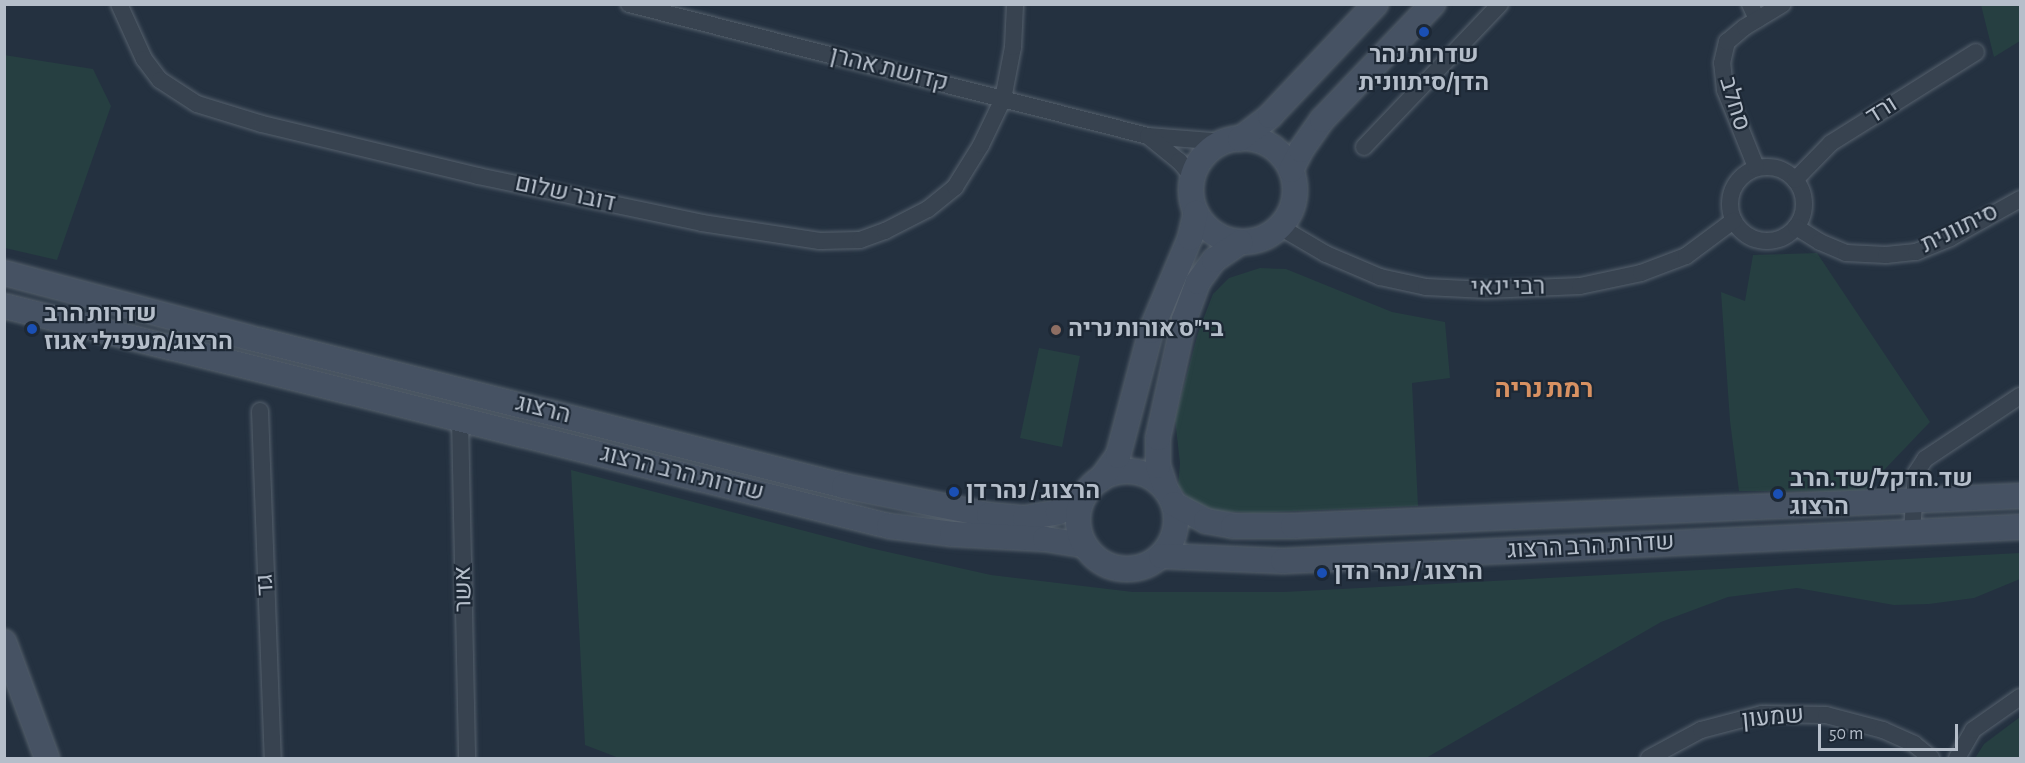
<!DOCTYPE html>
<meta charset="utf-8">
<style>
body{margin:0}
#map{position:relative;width:2025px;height:763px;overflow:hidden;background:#243140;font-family:"Alegreya Sans",Heebo,sans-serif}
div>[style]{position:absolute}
.green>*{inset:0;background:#263f41}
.roads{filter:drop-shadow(0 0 2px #56616d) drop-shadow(0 0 2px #56616d)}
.street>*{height:16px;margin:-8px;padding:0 8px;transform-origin:8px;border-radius:8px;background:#384350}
.street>.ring{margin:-8px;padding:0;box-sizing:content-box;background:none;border:16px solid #384350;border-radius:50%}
.secondary>*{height:24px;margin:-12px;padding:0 12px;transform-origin:12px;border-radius:12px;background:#465263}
.secondary>.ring{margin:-12px;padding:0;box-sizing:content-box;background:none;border:24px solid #465263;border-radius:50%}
.dots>*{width:16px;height:16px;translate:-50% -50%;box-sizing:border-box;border:3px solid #1d2835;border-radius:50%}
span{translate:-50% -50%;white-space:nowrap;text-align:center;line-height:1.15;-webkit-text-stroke:4.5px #1d2835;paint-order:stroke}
.poi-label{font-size:24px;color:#b5beca;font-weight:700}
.left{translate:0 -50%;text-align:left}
.street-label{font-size:24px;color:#b5beca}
.neighbourhood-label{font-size:26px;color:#d89162;font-weight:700}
.frame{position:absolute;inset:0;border:6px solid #b5beca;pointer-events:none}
.scale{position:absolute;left:1818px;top:724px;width:140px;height:27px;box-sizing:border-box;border:3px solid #b5beca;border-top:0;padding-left:8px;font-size:18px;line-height:21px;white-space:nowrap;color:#b5beca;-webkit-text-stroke:4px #1d2835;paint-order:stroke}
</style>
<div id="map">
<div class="green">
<i style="clip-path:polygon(1981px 5px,2020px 5px,2020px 41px,1994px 57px)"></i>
<i style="clip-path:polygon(4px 55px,93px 69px,111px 106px,57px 260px,5px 248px)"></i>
<i style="clip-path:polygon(1817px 253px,1930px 422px,1863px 492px,1739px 491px,1730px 421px,1721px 292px,1745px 301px,1753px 255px)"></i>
<i style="clip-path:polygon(1260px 268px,1286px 269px,1392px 312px,1445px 322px,1450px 378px,1412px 383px,1418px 506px,1253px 513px,1216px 511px,1190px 500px,1178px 486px,1180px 463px,1175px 419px,1198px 333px,1213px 294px,1229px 278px)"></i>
<i style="clip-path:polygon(1039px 348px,1080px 356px,1062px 447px,1020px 438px)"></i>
<i style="clip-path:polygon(571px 470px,870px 548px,991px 575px,1133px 592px,1284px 592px,2020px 553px,2020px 579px,1974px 598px,1929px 604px,1894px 605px,1797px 588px,1728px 597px,1661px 622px,1426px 758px,619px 758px,585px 745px)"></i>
<i style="clip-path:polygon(2020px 717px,2020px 758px,1975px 758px,1984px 744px)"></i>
</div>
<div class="roads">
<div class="street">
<i style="left:119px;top:4px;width:60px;rotate:65.6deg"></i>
<i style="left:144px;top:59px;width:26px;rotate:53deg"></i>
<i style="left:160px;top:80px;width:44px;rotate:33deg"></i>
<i style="left:197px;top:104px;width:68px;rotate:17.1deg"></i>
<i style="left:262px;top:124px;width:222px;rotate:13.5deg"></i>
<i style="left:478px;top:176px;width:229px;rotate:11.8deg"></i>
<i style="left:702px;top:223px;width:119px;rotate:8.7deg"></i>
<i style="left:820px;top:241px;width:40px;rotate:-1.4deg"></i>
<i style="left:860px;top:240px;width:27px;rotate:-20deg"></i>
<i style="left:885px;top:231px;width:48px;rotate:-27.1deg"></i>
<i style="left:928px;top:209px;width:35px;rotate:-39deg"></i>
<i style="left:955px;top:187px;width:49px;rotate:-58.2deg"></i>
<i style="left:981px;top:145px;width:51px;rotate:-64.4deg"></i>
<i style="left:1003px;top:99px;width:53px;rotate:-79.1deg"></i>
<i style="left:1013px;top:47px;width:43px;rotate:-87.3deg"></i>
<i style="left:629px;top:4px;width:536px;rotate:14.27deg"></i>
<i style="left:1148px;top:136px;width:76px;rotate:4.5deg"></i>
<i style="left:1750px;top:4px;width:17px;rotate:65deg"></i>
<i style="left:1148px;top:136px;width:40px;rotate:39deg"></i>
<i style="left:1179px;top:161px;width:21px;rotate:49deg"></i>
<i style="left:1364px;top:147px;width:197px;rotate:-46.4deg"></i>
<i class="ring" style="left:1730px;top:167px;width:58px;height:58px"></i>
<i style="left:1756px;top:167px;width:83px;rotate:-111.9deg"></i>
<i style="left:1725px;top:90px;width:27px;rotate:-96deg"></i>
<i style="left:1722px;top:63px;width:22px;rotate:-77deg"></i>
<i style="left:1727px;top:42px;width:23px;rotate:-40deg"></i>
<i style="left:1745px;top:27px;width:44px;rotate:-31.2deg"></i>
<i style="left:1795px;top:180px;width:52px;rotate:-45.8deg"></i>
<i style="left:1831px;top:143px;width:171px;rotate:-32.1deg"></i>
<i style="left:1280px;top:227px;width:53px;rotate:30.4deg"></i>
<i style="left:1326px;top:254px;width:59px;rotate:23.1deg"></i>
<i style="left:1380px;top:277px;width:47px;rotate:12.3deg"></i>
<i style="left:1426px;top:287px;width:60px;rotate:2.9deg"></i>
<i style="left:1486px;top:290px;width:94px;rotate:-2.4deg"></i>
<i style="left:1580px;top:286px;width:62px;rotate:-12deg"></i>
<i style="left:1641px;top:273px;width:48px;rotate:-20.7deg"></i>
<i style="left:1686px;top:256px;width:59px;rotate:-36.7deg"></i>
<i style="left:1796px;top:227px;width:28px;rotate:32deg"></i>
<i style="left:1820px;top:242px;width:28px;rotate:23deg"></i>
<i style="left:1846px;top:253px;width:40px;rotate:2.9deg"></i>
<i style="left:1886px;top:255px;width:30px;rotate:-6deg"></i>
<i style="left:1916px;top:252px;width:37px;rotate:-22deg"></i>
<i style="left:1950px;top:238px;width:80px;rotate:-29.1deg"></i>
<i style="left:260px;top:411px;width:347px;rotate:87.9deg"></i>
<i style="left:460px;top:419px;width:339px;rotate:88.8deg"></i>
<i style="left:1912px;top:532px;width:59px;rotate:-86.1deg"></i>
<i style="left:1916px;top:473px;width:17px;rotate:-57deg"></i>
<i style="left:1925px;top:459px;width:114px;rotate:-33.6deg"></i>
<i style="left:1649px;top:758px;width:59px;rotate:-28.3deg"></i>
<i style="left:1701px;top:730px;width:63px;rotate:-14.7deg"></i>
<i style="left:1762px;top:714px;width:64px;rotate:0.9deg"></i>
<i style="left:1826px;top:715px;width:59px;rotate:14.7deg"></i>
<i style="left:1883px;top:730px;width:34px;rotate:24deg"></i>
<i style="left:1914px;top:744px;width:22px;rotate:39deg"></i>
<i style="left:1957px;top:758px;width:32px;rotate:-60deg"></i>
<i style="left:1973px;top:730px;width:57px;rotate:-35.1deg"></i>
</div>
<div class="secondary">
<i class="ring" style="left:1191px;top:138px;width:80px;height:80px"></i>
<i style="left:1240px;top:139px;width:38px;rotate:-37deg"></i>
<i style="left:1270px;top:116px;width:154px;rotate:-46.6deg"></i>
<i style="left:1291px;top:170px;width:22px;rotate:-63deg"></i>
<i style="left:1301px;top:150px;width:37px;rotate:-55deg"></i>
<i style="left:1322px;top:120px;width:161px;rotate:-46.3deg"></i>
<i style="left:4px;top:273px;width:254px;rotate:14.8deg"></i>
<i style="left:250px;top:338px;width:612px;rotate:13.99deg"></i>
<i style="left:844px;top:486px;width:148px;rotate:11.3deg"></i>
<i style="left:989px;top:515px;width:36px;rotate:5deg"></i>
<i style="left:1025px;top:518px;width:34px;rotate:-10deg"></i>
<i style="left:1058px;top:512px;width:27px;rotate:-28deg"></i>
<i style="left:4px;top:306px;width:912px;rotate:13.96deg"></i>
<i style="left:889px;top:526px;width:64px;rotate:7.2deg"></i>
<i style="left:952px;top:534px;width:93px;rotate:3.1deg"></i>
<i style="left:1045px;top:539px;width:39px;rotate:9deg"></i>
<i class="ring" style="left:1078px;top:471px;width:74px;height:74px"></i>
<i style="left:1101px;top:479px;width:29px;rotate:-54deg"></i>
<i style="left:1118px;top:456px;width:129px;rotate:-75.2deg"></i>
<i style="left:1151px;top:331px;width:101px;rotate:-67.2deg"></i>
<i style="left:1190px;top:238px;width:26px;rotate:-77deg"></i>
<i style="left:1166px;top:490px;width:25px;rotate:-108deg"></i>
<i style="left:1158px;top:466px;width:28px;rotate:-90deg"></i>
<i style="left:1158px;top:438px;width:121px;rotate:-77.6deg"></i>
<i style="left:1184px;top:320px;width:40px;rotate:-69.8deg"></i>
<i style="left:1198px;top:282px;width:27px;rotate:-54deg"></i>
<i style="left:1214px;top:260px;width:32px;rotate:-34deg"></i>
<i style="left:1174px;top:504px;width:36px;rotate:28deg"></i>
<i style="left:1206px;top:521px;width:27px;rotate:10deg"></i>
<i style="left:1233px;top:526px;width:60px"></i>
<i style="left:1293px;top:526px;width:728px;rotate:-2.36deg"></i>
<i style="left:1161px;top:556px;width:122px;rotate:2.3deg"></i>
<i style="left:1283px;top:561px;width:738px;rotate:-2.64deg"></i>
<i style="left:4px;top:642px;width:124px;rotate:69.7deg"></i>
</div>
</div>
<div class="dots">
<i style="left:1424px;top:32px;background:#1a4fb4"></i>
<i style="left:32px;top:329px;background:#1a4fb4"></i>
<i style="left:1056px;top:330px;background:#8d6e63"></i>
<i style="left:954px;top:492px;background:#1a4fb4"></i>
<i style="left:1778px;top:494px;background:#1a4fb4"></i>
<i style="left:1322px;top:573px;background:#1a4fb4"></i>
</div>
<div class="poi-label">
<span style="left:1424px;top:70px">שדרות נהר<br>הדן/סיתוונית</span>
<span class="left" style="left:44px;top:329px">שדרות הרב<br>הרצוג/מעפילי אגוז</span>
<span class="left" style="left:1068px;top:330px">בי"ס אורות נריה</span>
<span class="left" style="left:1790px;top:494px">שד.הדקל/שד.הרב<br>הרצוג</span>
<span class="left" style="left:966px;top:492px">הרצוג / נהר דן</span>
<span class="left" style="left:1334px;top:573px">הרצוג / נהר הדן</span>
</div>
<div class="street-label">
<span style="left:889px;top:70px;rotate:14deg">קדושת אהרן</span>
<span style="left:1734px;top:104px;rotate:73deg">סחלב</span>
<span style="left:1882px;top:111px;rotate:-32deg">ורד</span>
<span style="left:565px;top:194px;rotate:12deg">דובר שלום</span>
<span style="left:1960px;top:229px;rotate:-26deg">סיתוונית</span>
<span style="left:1508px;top:288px;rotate:-1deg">רבי ינאי</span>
<span style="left:543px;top:410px;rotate:14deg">הרצוג</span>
<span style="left:682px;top:474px;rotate:14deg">שדרות הרב הרצוג</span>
<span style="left:1591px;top:547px;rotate:-3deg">שדרות הרב הרצוג</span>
<span style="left:266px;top:585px;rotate:-93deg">גד</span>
<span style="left:464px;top:589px;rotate:-91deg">אשר</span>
<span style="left:1773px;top:718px;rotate:-5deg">שמעון</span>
</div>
<div class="neighbourhood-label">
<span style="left:1544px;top:390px">רמת נריה</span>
</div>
<div class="frame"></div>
<div class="scale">50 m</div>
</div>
